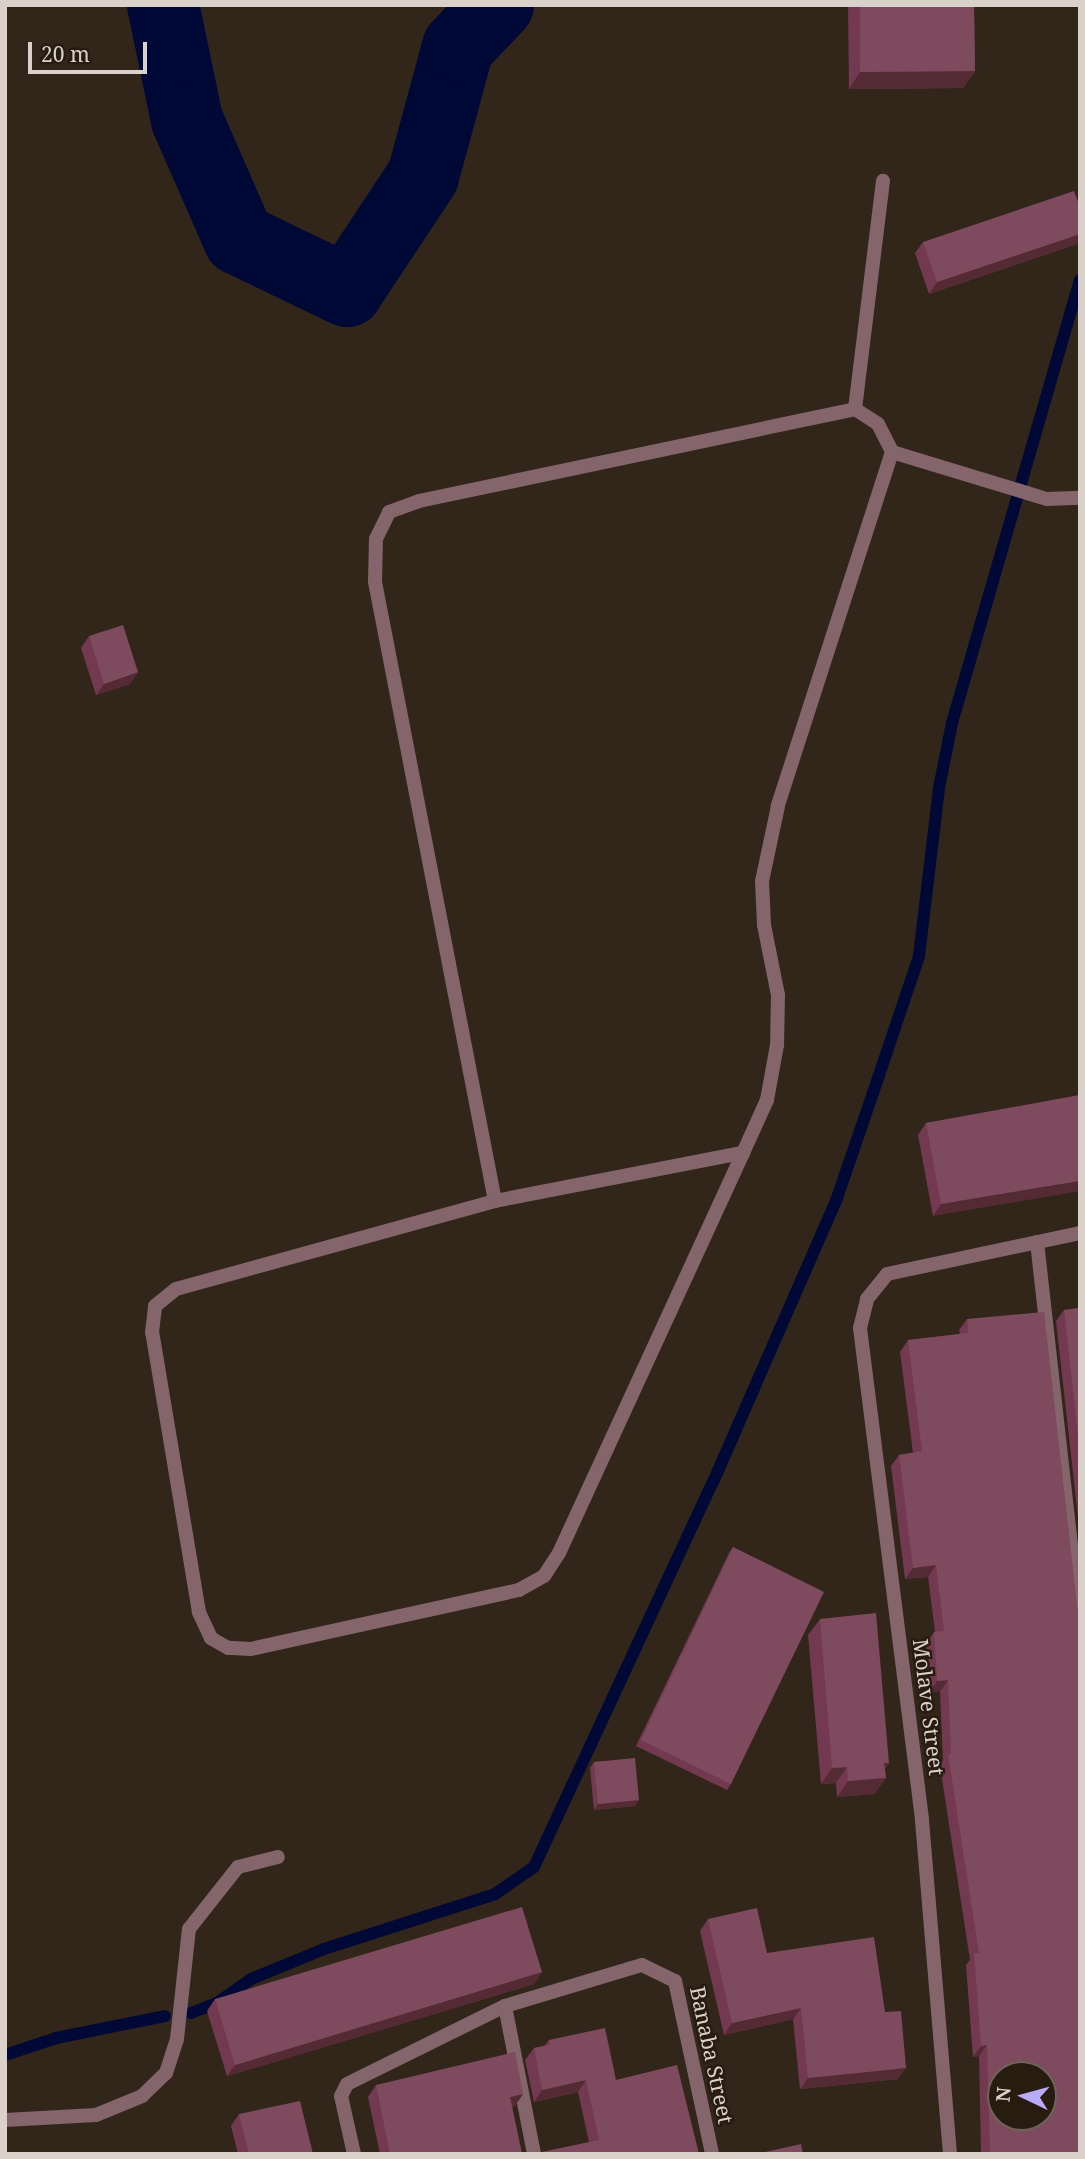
<!DOCTYPE html>
<style>
body{margin:0}
#map{position:relative;width:1085px;height:2159px;overflow:hidden;background:#32261b;font-family:"Noto Serif",serif}
div>[style]{position:absolute}
.stream>*{height:12px;margin:-6px;padding:0 6px;transform-origin:6px;border-radius:6px;background:#000836}
.river>*{height:72px;margin:-36px;padding:0 36px;transform-origin:36px;border-radius:36px;background:#000836}
.lane>*{height:14px;margin:-7px;padding:0 7px;transform-origin:7px;border-radius:7px;background:#84656b}
.street>*{height:14px;margin:-7px;padding:0 7px;transform-origin:7px;border-radius:7px;background:#84656b}
.wall>*{inset:0;background:#733950}
.shaded-wall>*{inset:0;background:#542b35}
.building>*{inset:0;background:#7e4a5d}
span{translate:-50% -50%;white-space:nowrap;text-align:center;line-height:1.15;-webkit-text-stroke:5px #281c11;paint-order:stroke}
.street-label{font-size:21px;color:#d9d1ca}
.frame{position:absolute;inset:0;border:7px solid #d9d1ca;pointer-events:none}
.north{position:absolute;left:987px;top:2061px;width:70px;height:70px;box-sizing:border-box;background:#281c11;border:2px solid #6f645b;border-radius:50%;rotate:275deg;font-size:19px;font-weight:700;line-height:28px;text-align:center;color:#d9d1ca}
.north::after{content:'';display:block;margin:auto;width:24px;height:32px;background:#b9abf7;clip-path:polygon(50% 0,100% 100%,50% 72%,0 100%)}
.scale{position:absolute;left:28px;top:42px;width:119px;height:32px;box-sizing:border-box;border:4px solid #d9d1ca;border-top:0;padding-left:9px;font-size:21px;line-height:24px;white-space:nowrap;color:#d9d1ca;-webkit-text-stroke:5px #281c11;paint-order:stroke}
</style>
<div id="map">
<div class="stream">
<i style="left:191px;top:2013px;width:28px;rotate:-21deg"></i>
<i style="left:217px;top:2003px;width:42px;rotate:-35.2deg"></i>
<i style="left:251px;top:1979px;width:79px;rotate:-22.3deg"></i>
<i style="left:324px;top:1949px;width:180px;rotate:-17.8deg"></i>
<i style="left:495px;top:1894px;width:47px;rotate:-34.7deg"></i>
<i style="left:534px;top:1867px;width:427px;rotate:-65.1deg"></i>
<i style="left:714px;top:1480px;width:308px;rotate:-66.4deg"></i>
<i style="left:837px;top:1198px;width:111px;rotate:-71.1deg"></i>
<i style="left:873px;top:1093px;width:145px;rotate:-71.4deg"></i>
<i style="left:919px;top:956px;width:169px;rotate:-83.2deg"></i>
<i style="left:939px;top:788px;width:66px;rotate:-78.7deg"></i>
<i style="left:952px;top:723px;width:461px;rotate:-73.9deg"></i>
<i style="left:5px;top:2055px;width:54px;rotate:-18.4deg"></i>
<i style="left:56px;top:2038px;width:111px;rotate:-11.4deg"></i>
</div>
<div class="river">
<i style="left:163px;top:5px;width:117px;rotate:78.2deg"></i>
<i style="left:187px;top:120px;width:130px;rotate:66.4deg"></i>
<i style="left:239px;top:239px;width:120px;rotate:25.7deg"></i>
<i style="left:347px;top:291px;width:138px;rotate:-56.5deg"></i>
<i style="left:423px;top:176px;width:134px;rotate:-74.8deg"></i>
<i style="left:458px;top:47px;width:58px;rotate:-46.4deg"></i>
</div>
<div class="lane">
<i style="left:855px;top:409px;width:230px;rotate:-83deg"></i>
</div>
<div class="street">
<i style="left:892px;top:452px;width:162px;rotate:16.9deg"></i>
<i style="left:1047px;top:499px;width:33px;rotate:-2deg"></i>
<i style="left:495px;top:1201px;width:631px;rotate:-100.97deg"></i>
<i style="left:375px;top:582px;width:43px;rotate:-88.7deg"></i>
<i style="left:376px;top:539px;width:30px;rotate:-64deg"></i>
<i style="left:389px;top:512px;width:32px;rotate:-20deg"></i>
<i style="left:419px;top:501px;width:446px;rotate:-11.9deg"></i>
<i style="left:855px;top:409px;width:27px;rotate:33deg"></i>
<i style="left:878px;top:424px;width:31px;rotate:63deg"></i>
<i style="left:892px;top:452px;width:372px;rotate:107.9deg"></i>
<i style="left:778px;top:806px;width:77px;rotate:102deg"></i>
<i style="left:762px;top:881px;width:44px;rotate:87.4deg"></i>
<i style="left:764px;top:925px;width:71px;rotate:78.7deg"></i>
<i style="left:778px;top:995px;width:50px;rotate:91.1deg"></i>
<i style="left:777px;top:1045px;width:56px;rotate:100.3deg"></i>
<i style="left:767px;top:1100px;width:58px;rotate:114.4deg"></i>
<i style="left:743px;top:1153px;width:440px;rotate:114.7deg"></i>
<i style="left:559px;top:1553px;width:27px;rotate:123deg"></i>
<i style="left:544px;top:1576px;width:29px;rotate:151deg"></i>
<i style="left:519px;top:1590px;width:275px;rotate:167.6deg"></i>
<i style="left:250px;top:1649px;width:22px;rotate:-177deg"></i>
<i style="left:228px;top:1648px;width:20px;rotate:-150deg"></i>
<i style="left:211px;top:1638px;width:29px;rotate:-115deg"></i>
<i style="left:199px;top:1612px;width:284px;rotate:-99.5deg"></i>
<i style="left:152px;top:1332px;width:26px;rotate:-83deg"></i>
<i style="left:155px;top:1306px;width:27px;rotate:-39deg"></i>
<i style="left:176px;top:1289px;width:331px;rotate:-15.4deg"></i>
<i style="left:495px;top:1201px;width:253px;rotate:-11deg"></i>
<i style="left:1037px;top:1242px;width:383px;rotate:83.6deg"></i>
<i style="left:505px;top:2006px;width:151px;rotate:78.9deg"></i>
<i style="left:5px;top:2120px;width:91px;rotate:-3.1deg"></i>
<i style="left:96px;top:2115px;width:50px;rotate:-22.4deg"></i>
<i style="left:142px;top:2096px;width:33px;rotate:-44deg"></i>
<i style="left:166px;top:2073px;width:36px;rotate:-72deg"></i>
<i style="left:177px;top:2039px;width:111px;rotate:-83.8deg"></i>
<i style="left:189px;top:1929px;width:79px;rotate:-51.7deg"></i>
<i style="left:238px;top:1867px;width:41px;rotate:-14deg"></i>
<i style="left:354px;top:2154px;width:59px;rotate:-102.6deg"></i>
<i style="left:341px;top:2096px;width:13px;rotate:-63deg"></i>
<i style="left:347px;top:2084px;width:176px;rotate:-26.3deg"></i>
<i style="left:505px;top:2006px;width:143px;rotate:-16.7deg"></i>
<i style="left:642px;top:1965px;width:37px;rotate:26deg"></i>
<i style="left:675px;top:1981px;width:177px;rotate:77.9deg"></i>
<i style="left:950px;top:2154px;width:336px;rotate:-94.8deg"></i>
<i style="left:922px;top:1819px;width:495px;rotate:-97.2deg"></i>
<i style="left:860px;top:1328px;width:30px;rotate:-76deg"></i>
<i style="left:867px;top:1299px;width:32px;rotate:-51deg"></i>
<i style="left:887px;top:1274px;width:197px;rotate:-12deg"></i>
</div>
<div class="wall">
<i style="clip-path:polygon(848px 5px,974px 5px,975px 71px,963px 88px,849px 89px)"></i>
<i style="clip-path:polygon(1080px 234px,1080px 243px,929px 294px,915px 253px,923px 242px)"></i>
<i style="clip-path:polygon(89px 636px,138px 672px,130px 684px,96px 695px,81px 648px)"></i>
<i style="clip-path:polygon(1080px 1095px,933px 1216px,918px 1135px,926px 1123px)"></i>
<i style="clip-path:polygon(1080px 1308px,1080px 1535px,1056px 1321px,1064px 1310px)"></i>
<i style="clip-path:polygon(967px 1319px,1080px 2154px,981px 2153px,979px 2056px,973px 2057px,966px 1965px,970px 1960px,940px 1766px,943px 1760px,940px 1692px,929px 1692px,926px 1643px,935px 1631px,928px 1577px,905px 1579px,891px 1466px,899px 1455px,913px 1453px,900px 1352px,908px 1340px,960px 1334px,959px 1330px)"></i>
<i style="clip-path:polygon(733px 1547px,731px 1784px,727px 1790px,636px 1746px,729px 1553px)"></i>
<i style="clip-path:polygon(820px 1619px,889px 1763px,885px 1769px,886px 1778px,874px 1794px,837px 1797px,836px 1783px,821px 1784px,808px 1635px)"></i>
<i style="clip-path:polygon(594px 1762px,639px 1800px,635px 1806px,594px 1810px,590px 1768px)"></i>
<i style="clip-path:polygon(708px 1919px,767px 1953px,885px 2012px,898px 2079px,800px 2089px,793px 2019px,724px 2035px,700px 1931px)"></i>
<i style="clip-path:polygon(542px 1972px,534px 1984px,227px 2076px,207px 2011px,215px 1999px)"></i>
<i style="clip-path:polygon(549px 2040px,616px 2080px,699px 2154px,589px 2142px,578px 2092px,534px 2102px,525px 2060px,534px 2048px,544px 2046px)"></i>
<i style="clip-path:polygon(376px 2085px,523px 2094px,515px 2106px,512px 2107px,522px 2154px,380px 2154px,368px 2097px)"></i>
<i style="clip-path:polygon(239px 2114px,313px 2154px,238px 2154px,231px 2126px)"></i>
</div>
<div class="shaded-wall">
<i style="clip-path:polygon(975px 71px,963px 88px,849px 89px,860px 72px)"></i>
<i style="clip-path:polygon(1080px 234px,1080px 243px,929px 294px,937px 282px)"></i>
<i style="clip-path:polygon(138px 672px,130px 684px,96px 695px,104px 684px)"></i>
<i style="clip-path:polygon(1080px 1181px,1080px 1191px,933px 1216px,941px 1204px)"></i>
<i style="clip-path:polygon(936px 1565px,928px 1577px,905px 1579px,913px 1568px)"></i>
<i style="clip-path:polygon(948px 1680px,940px 1692px,929px 1692px,937px 1681px)"></i>
<i style="clip-path:polygon(884px 1763px,889px 1763px,878px 1778px,886px 1778px,874px 1794px,837px 1797px,848px 1781px)"></i>
<i style="clip-path:polygon(847px 1767px,836px 1783px,821px 1784px,832px 1768px)"></i>
<i style="clip-path:polygon(639px 1800px,635px 1806px,594px 1810px,598px 1804px)"></i>
<i style="clip-path:polygon(542px 1972px,534px 1984px,227px 2076px,235px 2065px)"></i>
<i style="clip-path:polygon(801px 2008px,793px 2019px,724px 2035px,732px 2023px)"></i>
<i style="clip-path:polygon(987px 2045px,979px 2056px,973px 2057px,981px 2046px)"></i>
<i style="clip-path:polygon(906px 2068px,898px 2079px,800px 2089px,808px 2078px)"></i>
<i style="clip-path:polygon(586px 2080px,578px 2092px,534px 2102px,542px 2090px)"></i>
<i style="clip-path:polygon(523px 2094px,515px 2106px,502px 2109px,510px 2097px)"></i>
</div>
<div class="building">
<i style="clip-path:polygon(860px 5px,974px 5px,975px 71px,860px 72px)"></i>
<i style="clip-path:polygon(1074px 191px,1080px 207px,1080px 234px,937px 282px,923px 242px)"></i>
<i style="clip-path:polygon(123px 625px,138px 672px,104px 684px,89px 636px)"></i>
<i style="clip-path:polygon(1080px 1095px,1080px 1181px,941px 1204px,926px 1123px)"></i>
<i style="clip-path:polygon(1080px 1308px,1080px 1453px,1064px 1310px)"></i>
<i style="clip-path:polygon(evenodd,1044px 1312px,1078px 1613px,1080px 1614px,1080px 2154px,974px 2154px,990px 2152px,987px 2045px,981px 2046px,974px 1953px,979px 1953px,948px 1754px,951px 1754px,948px 1680px,937px 1681px,934px 1632px,944px 1631px,936px 1565px,913px 1568px,899px 1455px,922px 1451px,908px 1340px,968px 1333px,967px 1319px,1044px 1312px,1001px 2075px,1043px 2075px,1043px 2117px,1001px 2117px,1001px 2075px)"></i>
<i style="clip-path:polygon(733px 1547px,824px 1592px,731px 1784px,641px 1740px)"></i>
<i style="clip-path:polygon(876px 1613px,889px 1763px,884px 1763px,886px 1778px,848px 1781px,847px 1767px,832px 1768px,820px 1619px)"></i>
<i style="clip-path:polygon(635px 1758px,639px 1800px,598px 1804px,594px 1762px)"></i>
<i style="clip-path:polygon(522px 1907px,542px 1972px,235px 2065px,215px 1999px)"></i>
<i style="clip-path:polygon(757px 1908px,767px 1953px,874px 1937px,885px 2012px,901px 2011px,906px 2068px,808px 2078px,801px 2008px,732px 2023px,708px 1919px)"></i>
<i style="clip-path:polygon(605px 2028px,616px 2080px,677px 2065px,699px 2154px,532px 2154px,599px 2140px,586px 2080px,542px 2090px,534px 2048px,550px 2045px,549px 2040px)"></i>
<i style="clip-path:polygon(515px 2052px,523px 2094px,510px 2097px,522px 2154px,390px 2154px,376px 2085px)"></i>
<i style="clip-path:polygon(300px 2101px,313px 2154px,249px 2154px,239px 2114px)"></i>
<i style="clip-path:polygon(801px 2144px,803px 2154px,756px 2154px)"></i>
</div>
<div class="street-label">
<span style="left:929px;top:1707px;rotate:83deg">Molave Street</span>
<span style="left:712px;top:2055px;rotate:78deg">Banaba Street</span>
</div>
<div class="frame"></div>
<div class="north">N</div>
<div class="scale">20 m</div>
</div>
